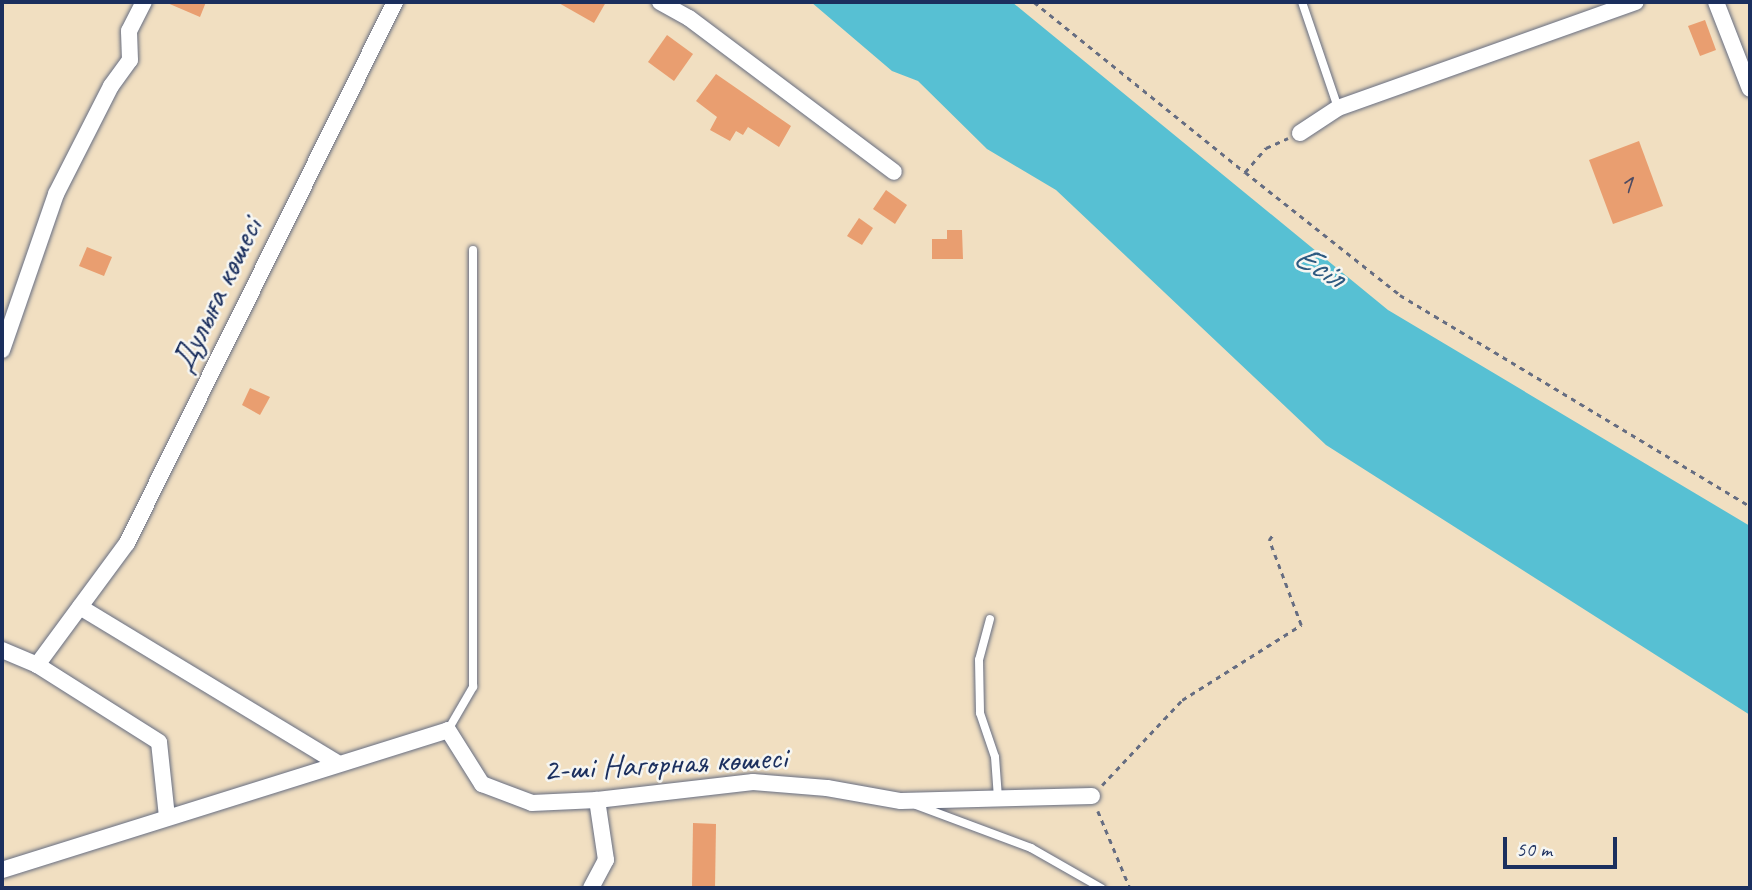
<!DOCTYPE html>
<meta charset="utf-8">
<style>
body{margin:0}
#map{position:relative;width:1752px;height:890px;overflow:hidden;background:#f1dfc1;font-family:Caveat,sans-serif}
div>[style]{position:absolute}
.water>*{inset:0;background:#57c0d3}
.building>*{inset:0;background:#e99e70}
.path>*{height:2.5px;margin-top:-1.25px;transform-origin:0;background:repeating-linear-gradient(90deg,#666d81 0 5px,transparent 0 10px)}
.roads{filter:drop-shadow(0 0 2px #666d81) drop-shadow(0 0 2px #666d81)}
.lane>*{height:8px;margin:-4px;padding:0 4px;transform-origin:4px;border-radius:4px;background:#fff}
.street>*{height:16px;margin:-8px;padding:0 8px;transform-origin:8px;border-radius:8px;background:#fff}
span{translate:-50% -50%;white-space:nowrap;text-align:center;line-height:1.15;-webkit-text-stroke:5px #f6f6f2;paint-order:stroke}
.number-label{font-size:30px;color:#4e4b62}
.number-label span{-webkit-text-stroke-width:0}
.street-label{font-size:33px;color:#1b2f5e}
.water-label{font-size:35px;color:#2d5a81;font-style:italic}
.frame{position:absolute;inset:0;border:4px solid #1b2f5e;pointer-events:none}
.scale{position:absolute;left:1503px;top:837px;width:114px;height:32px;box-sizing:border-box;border:4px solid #1b2f5e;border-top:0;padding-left:9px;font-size:21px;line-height:24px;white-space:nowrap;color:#1b2f5e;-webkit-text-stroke:5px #f6f6f2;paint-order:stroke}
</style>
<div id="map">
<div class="water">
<i style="clip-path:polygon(811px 2px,1012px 2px,1388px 310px,1750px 526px,1750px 715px,1326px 445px,1056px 190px,987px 149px,918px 81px,892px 71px)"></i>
</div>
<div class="building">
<i style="clip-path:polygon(165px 2px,206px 2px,200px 17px)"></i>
<i style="clip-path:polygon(557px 2px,606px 2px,594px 23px)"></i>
<i style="clip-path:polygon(1705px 20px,1716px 50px,1700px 56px,1688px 26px)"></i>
<i style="clip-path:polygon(667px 35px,693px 54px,674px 81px,648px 62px)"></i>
<i style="clip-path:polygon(716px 74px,791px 126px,779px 147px,748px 127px,743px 135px,736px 131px,730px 141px,710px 130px,717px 117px,696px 101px)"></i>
<i style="clip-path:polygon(1639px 141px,1663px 206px,1613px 224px,1589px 160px)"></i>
<i style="clip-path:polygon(886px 190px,907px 205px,895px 224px,873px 209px)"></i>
<i style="clip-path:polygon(859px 218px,873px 228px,862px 245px,847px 236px)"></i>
<i style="clip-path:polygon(947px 230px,962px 230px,963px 259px,932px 259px,932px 239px,947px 239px)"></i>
<i style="clip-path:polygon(87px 247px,112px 257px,104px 276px,79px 266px)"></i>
<i style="clip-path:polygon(250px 388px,270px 397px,260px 415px,242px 405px)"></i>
<i style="clip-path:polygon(693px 823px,716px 824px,715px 888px,692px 888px)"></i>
</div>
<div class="path">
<i style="left:1034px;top:2px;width:271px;rotate:38.9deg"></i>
<i style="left:1245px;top:172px;width:32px;rotate:-49deg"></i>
<i style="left:1266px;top:148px;width:24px;rotate:-24deg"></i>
<i style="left:1245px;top:172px;width:198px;rotate:38.4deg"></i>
<i style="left:1400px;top:295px;width:409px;rotate:31.1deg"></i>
<i style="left:1102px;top:785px;width:117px;rotate:-46.7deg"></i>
<i style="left:1182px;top:700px;width:141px;rotate:-32.2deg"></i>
<i style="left:1301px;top:625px;width:91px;rotate:-110.6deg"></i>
<i style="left:1269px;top:540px;width:9px;rotate:-54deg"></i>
<i style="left:1098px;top:811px;width:83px;rotate:67.4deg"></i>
</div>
<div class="roads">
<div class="lane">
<i style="left:1302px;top:2px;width:112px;rotate:71.2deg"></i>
<i style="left:990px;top:619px;width:42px;rotate:105deg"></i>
<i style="left:979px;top:660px;width:53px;rotate:88.9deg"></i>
<i style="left:980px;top:713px;width:46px;rotate:71.2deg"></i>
<i style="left:995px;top:757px;width:41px;rotate:85.8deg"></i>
<i style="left:448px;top:730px;width:50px;rotate:-59.8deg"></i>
<i style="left:473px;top:687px;width:437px;rotate:-90deg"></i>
<i style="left:916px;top:805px;width:123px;rotate:20.5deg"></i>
<i style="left:1031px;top:848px;width:81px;rotate:29.7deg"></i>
</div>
<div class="street">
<i style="left:660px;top:2px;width:33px;rotate:29deg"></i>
<i style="left:689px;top:18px;width:256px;rotate:36.9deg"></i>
<i style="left:1716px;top:2px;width:93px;rotate:68.7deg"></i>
<i style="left:1300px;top:133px;width:45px;rotate:-33.3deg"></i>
<i style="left:1338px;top:108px;width:316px;rotate:-19.6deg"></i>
<i style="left:2px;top:350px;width:165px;rotate:-70.9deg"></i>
<i style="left:56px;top:194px;width:121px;rotate:-63deg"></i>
<i style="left:111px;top:86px;width:32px;rotate:-54deg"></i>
<i style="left:130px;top:60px;width:29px;rotate:-92deg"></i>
<i style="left:129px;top:31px;width:33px;rotate:-63deg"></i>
<i style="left:80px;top:607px;width:299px;rotate:31.2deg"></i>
<i style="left:2px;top:650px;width:38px;rotate:23deg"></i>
<i style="left:167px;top:817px;width:75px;rotate:-96.1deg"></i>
<i style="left:159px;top:742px;width:144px;rotate:-147.7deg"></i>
<i style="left:37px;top:665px;width:152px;rotate:-53.6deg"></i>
<i style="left:127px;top:543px;width:604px;rotate:-63.65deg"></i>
<i style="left:2px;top:870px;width:467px;rotate:-17.4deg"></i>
<i style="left:448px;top:730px;width:64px;rotate:57.8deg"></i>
<i style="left:482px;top:784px;width:53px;rotate:20.8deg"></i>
<i style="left:532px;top:803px;width:65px;rotate:-2.6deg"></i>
<i style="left:597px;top:800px;width:157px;rotate:-6.6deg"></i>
<i style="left:753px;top:782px;width:74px;rotate:4.6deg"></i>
<i style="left:827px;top:788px;width:75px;rotate:10deg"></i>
<i style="left:901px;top:801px;width:191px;rotate:-1.5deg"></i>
<i style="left:591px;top:888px;width:32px;rotate:-62deg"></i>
<i style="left:606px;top:860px;width:61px;rotate:-98.5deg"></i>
</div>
</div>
<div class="number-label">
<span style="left:1626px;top:183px">1</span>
</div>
<div class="street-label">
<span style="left:217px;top:295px;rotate:-64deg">Дулыға көшесі</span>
<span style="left:665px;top:764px;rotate:-3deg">2-ші Нагорная көшесі</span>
</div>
<div class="water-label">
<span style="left:1319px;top:266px;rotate:30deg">Есіл</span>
</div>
<div class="frame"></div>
<div class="scale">50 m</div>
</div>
